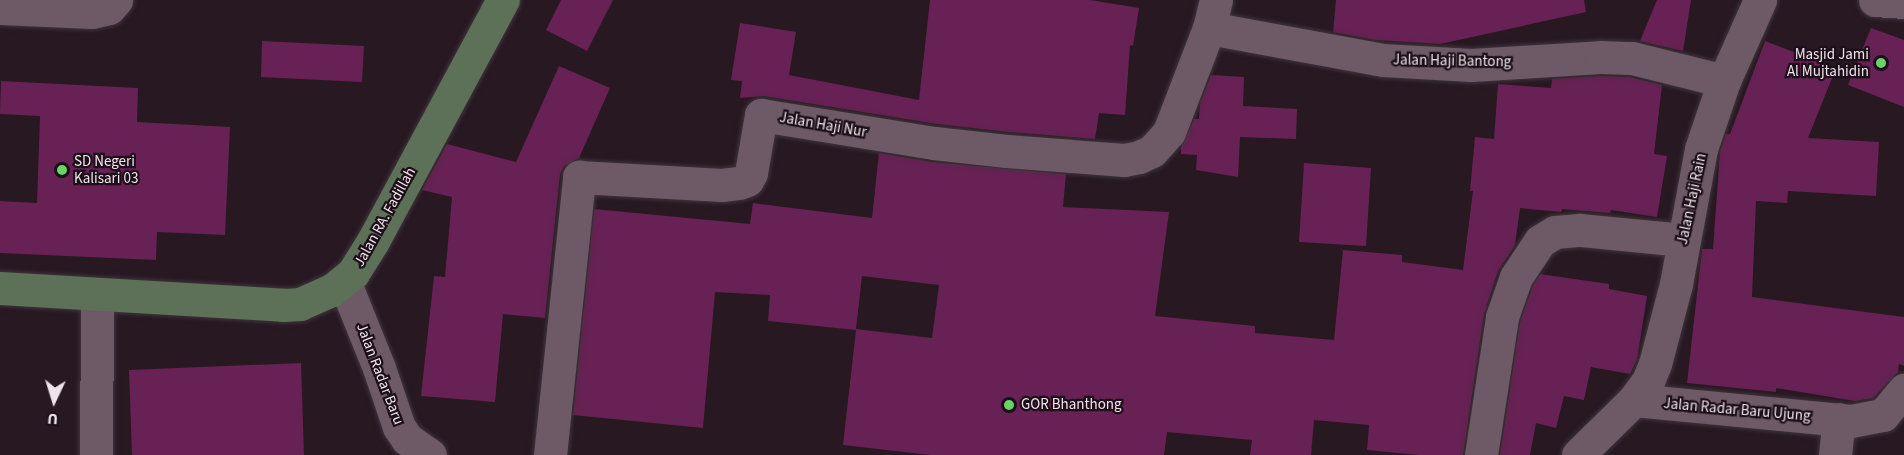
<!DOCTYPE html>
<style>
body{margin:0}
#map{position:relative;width:1904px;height:455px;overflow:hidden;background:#271822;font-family:"Source Sans 3",sans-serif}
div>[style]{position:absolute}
.building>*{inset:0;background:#682154}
.roads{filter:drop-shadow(0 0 2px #40353c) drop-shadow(0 0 2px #40353c)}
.minor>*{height:33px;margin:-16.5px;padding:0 16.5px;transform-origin:16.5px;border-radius:16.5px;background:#6d5a66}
.secondary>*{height:33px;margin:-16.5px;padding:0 16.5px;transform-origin:16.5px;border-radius:16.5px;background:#5d7058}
.dots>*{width:16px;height:16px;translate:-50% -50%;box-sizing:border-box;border:3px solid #1d0f19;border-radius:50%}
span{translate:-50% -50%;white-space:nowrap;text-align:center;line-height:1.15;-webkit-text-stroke:4.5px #1d0f19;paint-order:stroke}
.poi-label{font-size:15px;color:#efe4ea}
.right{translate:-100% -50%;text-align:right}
.left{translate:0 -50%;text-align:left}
.street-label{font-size:15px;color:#efe4ea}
.north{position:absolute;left:24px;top:371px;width:60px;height:60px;-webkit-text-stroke:4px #1d0f19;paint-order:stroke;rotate:184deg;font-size:16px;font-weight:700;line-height:24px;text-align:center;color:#efe4ea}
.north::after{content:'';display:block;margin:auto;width:21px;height:27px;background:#efe4ea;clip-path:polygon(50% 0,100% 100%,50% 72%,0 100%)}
</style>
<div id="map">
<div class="building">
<i style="clip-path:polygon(561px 0,613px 0,587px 51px,546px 30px)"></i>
<i style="clip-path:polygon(930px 0,1090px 0,1139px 8px,1133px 46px,1130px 45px,1125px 115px,1099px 113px,1095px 139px,1009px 132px,937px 124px,764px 96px,740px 98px,742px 81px,731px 80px,740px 23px,796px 32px,789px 75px,919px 100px)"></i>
<i style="clip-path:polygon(1336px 0,1584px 0,1586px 12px,1440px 44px,1376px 40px,1333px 32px)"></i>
<i style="clip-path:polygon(1657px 0,1691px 0,1683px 51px,1640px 41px)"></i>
<i style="clip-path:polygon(1871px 28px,1904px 40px,1904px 107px,1848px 85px)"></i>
<i style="clip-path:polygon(262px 41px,364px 46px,362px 82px,261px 77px)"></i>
<i style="clip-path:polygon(1765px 41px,1836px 68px,1808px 138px,1879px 142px,1876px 196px,1788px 191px,1787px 203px,1756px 201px,1752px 297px,1904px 317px,1904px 366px,1899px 364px,1898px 372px,1873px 398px,1855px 401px,1776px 388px,1776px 392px,1687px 383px,1702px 249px,1713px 249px,1720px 151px,1726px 134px,1730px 134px)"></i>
<i style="clip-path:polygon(559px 66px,610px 88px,579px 158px,564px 166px,560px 174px,545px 318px,503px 314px,495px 402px,421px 396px,434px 276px,445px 277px,452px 197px,422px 190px,447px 144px,516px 162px)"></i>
<i style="clip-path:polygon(1211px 75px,1244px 77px,1243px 106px,1297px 109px,1296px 139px,1240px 137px,1238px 177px,1196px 170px,1197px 155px,1181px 154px,1181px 147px,1194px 119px,1199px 119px,1200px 103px)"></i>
<i style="clip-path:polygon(evenodd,1600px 76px,1629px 77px,1662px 85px,1654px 154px,1667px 156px,1657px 217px,1611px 210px,1610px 213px,1562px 209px,1561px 212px,1520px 208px,1515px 245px,1498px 271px,1484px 314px,1463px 455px,1418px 455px,1367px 450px,1369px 425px,1314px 420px,1311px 455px,1250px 455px,1252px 440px,1167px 432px,1164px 455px,930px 455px,843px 445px,856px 330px,768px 321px,770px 295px,715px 292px,703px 428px,573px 415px,594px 209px,750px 224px,753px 203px,872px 218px,879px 153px,932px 162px,1066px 174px,1063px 207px,1169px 212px,1155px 316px,1255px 326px,1255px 333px,1334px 340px,1343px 250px,1402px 255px,1402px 262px,1463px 270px,1473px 191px,1470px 191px,1475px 137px,1494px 139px,1498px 84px,1551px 88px,1552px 79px,1600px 76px,862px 276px,939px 285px,932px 338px,856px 329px,862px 276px)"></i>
<i style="clip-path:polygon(1px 81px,138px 88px,137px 122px,230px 127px,225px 235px,157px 232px,156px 260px,0 253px,0 201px,37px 203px,40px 116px,0 114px)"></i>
<i style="clip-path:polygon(1304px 163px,1371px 168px,1366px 246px,1299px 242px)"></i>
<i style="clip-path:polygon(1540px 274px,1609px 284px,1609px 289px,1647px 296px,1637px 360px,1630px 374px,1591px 367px,1584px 400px,1564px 396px,1556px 428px,1536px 423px,1530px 455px,1500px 455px,1520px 322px,1533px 285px)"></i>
<i style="clip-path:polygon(301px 363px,304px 455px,132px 455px,129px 370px)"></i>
</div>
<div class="roads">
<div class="minor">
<i style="left:1875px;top:0;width:29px;rotate:4deg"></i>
<i style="left:0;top:8px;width:92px;rotate:2.5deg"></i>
<i style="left:92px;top:12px;width:17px;rotate:-13deg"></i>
<i style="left:109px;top:8px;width:11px;rotate:-49deg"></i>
<i style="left:1209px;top:28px;width:177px;rotate:10.4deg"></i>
<i style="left:1383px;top:60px;width:88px;rotate:3.3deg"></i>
<i style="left:1471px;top:65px;width:129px;rotate:-3.5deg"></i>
<i style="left:1600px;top:57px;width:32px;rotate:2deg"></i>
<i style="left:1632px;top:58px;width:95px;rotate:14deg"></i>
<i style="left:344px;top:281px;width:94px;rotate:68.1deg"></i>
<i style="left:379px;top:368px;width:62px;rotate:71.3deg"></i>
<i style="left:399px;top:427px;width:14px;rotate:56deg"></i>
<i style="left:407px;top:439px;width:28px;rotate:35deg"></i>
<i style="left:1634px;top:400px;width:218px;rotate:5.5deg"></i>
<i style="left:1851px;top:421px;width:33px;rotate:-11deg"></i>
<i style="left:1883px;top:415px;width:33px;rotate:-50deg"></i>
<i style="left:96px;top:455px;width:161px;rotate:-89.6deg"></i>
<i style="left:550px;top:455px;width:280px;rotate:-84deg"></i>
<i style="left:579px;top:177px;width:143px;rotate:3.2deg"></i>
<i style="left:722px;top:185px;width:17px;rotate:-7deg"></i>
<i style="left:739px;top:183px;width:9px;rotate:-21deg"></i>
<i style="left:747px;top:180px;width:8px;rotate:-60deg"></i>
<i style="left:751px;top:173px;width:59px;rotate:-80.2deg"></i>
<i style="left:761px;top:115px;width:175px;rotate:9.2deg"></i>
<i style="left:934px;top:143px;width:73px;rotate:6.3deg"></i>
<i style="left:1007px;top:151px;width:117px;rotate:4.4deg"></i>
<i style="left:1124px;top:160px;width:15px;rotate:-11deg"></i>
<i style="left:1139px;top:157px;width:14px;rotate:-25deg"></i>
<i style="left:1152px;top:151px;width:25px;rotate:-48deg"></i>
<i style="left:1169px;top:132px;width:111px;rotate:-69deg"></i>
<i style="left:1209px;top:28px;width:29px;rotate:-76deg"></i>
<i style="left:1481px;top:455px;width:140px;rotate:-81.3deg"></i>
<i style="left:1502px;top:317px;width:42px;rotate:-70.7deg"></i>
<i style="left:1516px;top:277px;width:43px;rotate:-56.3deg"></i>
<i style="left:1540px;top:241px;width:17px;rotate:-31deg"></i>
<i style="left:1555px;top:232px;width:25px;rotate:-5deg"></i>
<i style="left:1580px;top:230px;width:103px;rotate:5.5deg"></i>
<i style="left:1578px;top:455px;width:78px;rotate:-44.5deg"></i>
<i style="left:1634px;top:400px;width:24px;rotate:-54deg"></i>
<i style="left:1648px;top:381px;width:18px;rotate:-68deg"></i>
<i style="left:1655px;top:364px;width:83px;rotate:-75.3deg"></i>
<i style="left:1676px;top:284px;width:137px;rotate:-79.5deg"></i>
<i style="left:1701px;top:149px;width:72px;rotate:-71.3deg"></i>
<i style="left:1724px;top:81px;width:89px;rotate:-66deg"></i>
<i style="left:1835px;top:455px;width:36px;rotate:-84deg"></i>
</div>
<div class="secondary">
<i style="left:0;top:288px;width:284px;rotate:3.4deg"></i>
<i style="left:283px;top:305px;width:17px;rotate:-3deg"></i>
<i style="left:300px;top:304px;width:35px;rotate:-24deg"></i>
<i style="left:332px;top:290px;width:27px;rotate:-39deg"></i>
<i style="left:353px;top:273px;width:38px;rotate:-58deg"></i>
<i style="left:373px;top:241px;width:274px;rotate:-61.7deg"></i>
</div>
</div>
<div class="dots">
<i style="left:1881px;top:63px;background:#68d465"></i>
<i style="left:62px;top:170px;background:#68d465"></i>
<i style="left:1009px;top:405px;background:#68d465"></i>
</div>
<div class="poi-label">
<span class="right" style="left:1869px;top:63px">Masjid Jami<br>Al Mujtahidin</span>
<span class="left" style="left:74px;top:170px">SD Negeri<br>Kalisari 03</span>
<span class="left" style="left:1021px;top:405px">GOR Bhanthong</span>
</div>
<div class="street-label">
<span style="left:1452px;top:61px;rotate:1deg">Jalan Haji Bantong</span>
<span style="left:823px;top:125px;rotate:10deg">Jalan Haji Nur</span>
<span style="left:1692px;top:199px;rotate:-78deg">Jalan Haji Rain</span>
<span style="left:385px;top:217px;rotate:-61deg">Jalan RA. Fadillah</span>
<span style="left:380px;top:374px;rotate:69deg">Jalan Radar Baru</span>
<span style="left:1737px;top:410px;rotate:5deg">Jalan Radar Baru Ujung</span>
</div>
<div class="north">U</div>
</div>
